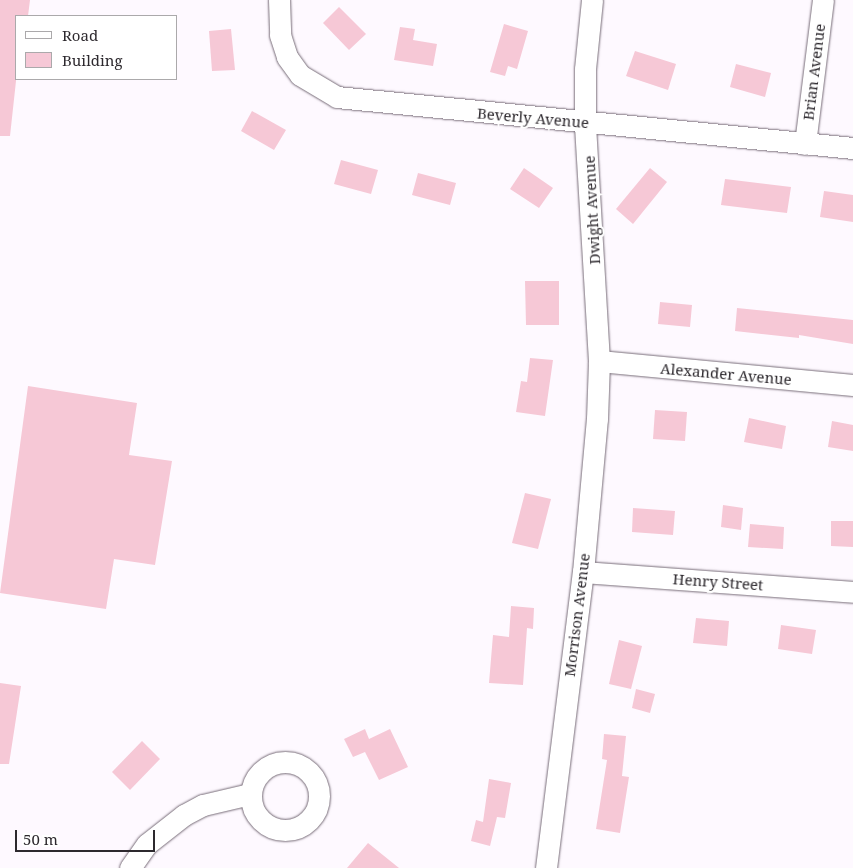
<!DOCTYPE html>
<style>
body{margin:0}
#map{position:relative;width:853px;height:868px;overflow:hidden;background:#fef9ff;font-family:"Noto Serif",serif}
div>[style]{position:absolute}
.building>*{inset:0;background:#f6c8d6}
.roads{filter:drop-shadow(0 0 1px #786d79) drop-shadow(0 0 1px #786d79)}
.minor>*{height:21px;margin:-10.5px;padding:0 10.5px;transform-origin:10.5px;border-radius:10.5px;background:#fff}
.minor>.ring{margin:-10.5px;padding:0;box-sizing:content-box;background:none;border:21px solid #fff;border-radius:50%}
span{translate:-50% -50%;white-space:nowrap;text-align:center;line-height:1.15;-webkit-text-stroke:4.5px #fff;paint-order:stroke}
.street-label{font-size:15px;color:#2d292e}
.legend{position:absolute;left:15px;top:15px;width:162px;height:65px;box-sizing:border-box;background:#fff;border:1px solid #aba9ab;margin:0;padding:6px 9px;list-style:none;font-size:15px;color:#2d292e}
.legend li{display:flex;align-items:center;gap:10px;height:25px}
.legend b{width:25px;border:1px solid #aba9ab}
.scale{position:absolute;left:15px;top:830px;width:140px;height:22px;box-sizing:border-box;border:2px solid #2d292e;border-top:0;padding-left:6px;font-size:15px;line-height:18px;white-space:nowrap;color:#2d292e;-webkit-text-stroke:4px #fff;paint-order:stroke}
</style>
<div id="map">
<div class="building">
<i style="clip-path:polygon(0 0,30px 0,28px 16px,16px 16px,16px 81px,10px 136px,0 136px)"></i>
<i style="clip-path:polygon(339px 7px,366px 34px,349px 50px,323px 23px)"></i>
<i style="clip-path:polygon(504px 24px,528px 31px,517px 69px,508px 66px,505px 76px,490px 72px)"></i>
<i style="clip-path:polygon(400px 27px,415px 29px,413px 40px,437px 44px,433px 66px,394px 60px)"></i>
<i style="clip-path:polygon(231px 29px,235px 70px,212px 71px,209px 31px)"></i>
<i style="clip-path:polygon(635px 51px,676px 64px,668px 90px,626px 76px)"></i>
<i style="clip-path:polygon(736px 64px,771px 73px,765px 97px,730px 87px)"></i>
<i style="clip-path:polygon(252px 111px,286px 130px,274px 150px,241px 131px)"></i>
<i style="clip-path:polygon(341px 160px,378px 170px,371px 194px,334px 184px)"></i>
<i style="clip-path:polygon(524px 168px,553px 188px,539px 208px,510px 189px)"></i>
<i style="clip-path:polygon(650px 168px,667px 182px,633px 224px,616px 209px)"></i>
<i style="clip-path:polygon(418px 173px,456px 183px,450px 205px,412px 195px)"></i>
<i style="clip-path:polygon(725px 179px,791px 187px,787px 213px,721px 205px)"></i>
<i style="clip-path:polygon(824px 191px,853px 195px,853px 222px,820px 217px)"></i>
<i style="clip-path:polygon(525px 281px,559px 281px,559px 325px,526px 325px)"></i>
<i style="clip-path:polygon(660px 302px,692px 305px,690px 327px,658px 324px)"></i>
<i style="clip-path:polygon(737px 308px,853px 320px,853px 344px,799px 335px,799px 338px,735px 331px)"></i>
<i style="clip-path:polygon(530px 358px,553px 360px,545px 416px,516px 412px,521px 381px,527px 382px)"></i>
<i style="clip-path:polygon(28px 386px,137px 403px,129px 455px,172px 461px,155px 565px,114px 559px,106px 609px,0 593px)"></i>
<i style="clip-path:polygon(655px 410px,687px 412px,685px 441px,653px 439px)"></i>
<i style="clip-path:polygon(749px 418px,786px 426px,782px 449px,744px 442px)"></i>
<i style="clip-path:polygon(832px 421px,853px 425px,853px 451px,828px 447px)"></i>
<i style="clip-path:polygon(525px 493px,551px 499px,538px 549px,512px 543px)"></i>
<i style="clip-path:polygon(723px 505px,743px 508px,741px 530px,721px 527px)"></i>
<i style="clip-path:polygon(633px 508px,675px 511px,673px 535px,632px 532px)"></i>
<i style="clip-path:polygon(831px 521px,853px 521px,853px 547px,831px 546px)"></i>
<i style="clip-path:polygon(750px 524px,784px 527px,783px 549px,748px 547px)"></i>
<i style="clip-path:polygon(511px 606px,534px 608px,533px 629px,527px 628px,523px 685px,489px 683px,493px 635px,509px 637px)"></i>
<i style="clip-path:polygon(696px 618px,729px 621px,727px 646px,693px 643px)"></i>
<i style="clip-path:polygon(781px 625px,816px 630px,812px 654px,778px 649px)"></i>
<i style="clip-path:polygon(619px 640px,642px 646px,631px 689px,609px 684px)"></i>
<i style="clip-path:polygon(0 683px,21px 686px,9px 764px,0 764px)"></i>
<i style="clip-path:polygon(636px 689px,655px 694px,650px 713px,632px 708px)"></i>
<i style="clip-path:polygon(365px 729px,369px 739px,390px 729px,408px 767px,379px 780px,365px 752px,353px 757px,344px 739px)"></i>
<i style="clip-path:polygon(604px 734px,626px 736px,622px 776px,629px 777px,620px 833px,596px 829px,607px 760px,602px 759px)"></i>
<i style="clip-path:polygon(142px 741px,160px 759px,130px 790px,112px 772px)"></i>
<i style="clip-path:polygon(489px 779px,511px 783px,505px 818px,497px 817px,490px 846px,471px 841px,476px 820px,483px 822px)"></i>
<i style="clip-path:polygon(368px 843px,399px 868px,347px 868px)"></i>
</div>
<div class="roads">
<div class="minor">
<i style="left:279px;top:0;width:35px;rotate:88deg"></i>
<i style="left:280px;top:35px;width:23px;rotate:72deg"></i>
<i style="left:287px;top:57px;width:22px;rotate:54deg"></i>
<i style="left:300px;top:75px;width:43px;rotate:30.7deg"></i>
<i style="left:337px;top:97px;width:519px;rotate:5.64deg"></i>
<i style="left:805px;top:144px;width:145px;rotate:-82.9deg"></i>
<i style="left:599px;top:361px;width:255px;rotate:5.4deg"></i>
<i style="left:583px;top:572px;width:271px;rotate:4.2deg"></i>
<i class="ring" style="left:251px;top:762px;width:47px;height:47px"></i>
<i style="left:130px;top:868px;width:29px;rotate:-55deg"></i>
<i style="left:147px;top:844px;width:47px;rotate:-38.1deg"></i>
<i style="left:184px;top:815px;width:21px;rotate:-28deg"></i>
<i style="left:203px;top:805px;width:48px;rotate:-13.2deg"></i>
<i style="left:546px;top:868px;width:298px;rotate:-82.9deg"></i>
<i style="left:583px;top:572px;width:154px;rotate:-84.8deg"></i>
<i style="left:597px;top:419px;width:58px;rotate:-88deg"></i>
<i style="left:599px;top:361px;width:238px;rotate:-93.4deg"></i>
<i style="left:585px;top:123px;width:54px;rotate:-90deg"></i>
<i style="left:585px;top:69px;width:69px;rotate:-84.2deg"></i>
</div>
</div>
<div class="street-label">
<span style="left:814px;top:72px;rotate:-83deg">Brian Avenue</span>
<span style="left:533px;top:118px;rotate:5deg">Beverly Avenue</span>
<span style="left:592px;top:210px;rotate:-93deg">Dwight Avenue</span>
<span style="left:726px;top:374px;rotate:5deg">Alexander Avenue</span>
<span style="left:718px;top:582px;rotate:4deg">Henry Street</span>
<span style="left:577px;top:615px;rotate:-83deg">Morrison Avenue</span>
</div>
<ul class="legend">
<li><b style="height:6px;background:#fff"></b>Road</li>
<li><b style="height:14px;background:#f6c8d6"></b>Building</li>
</ul>
<div class="scale">50 m</div>
</div>
